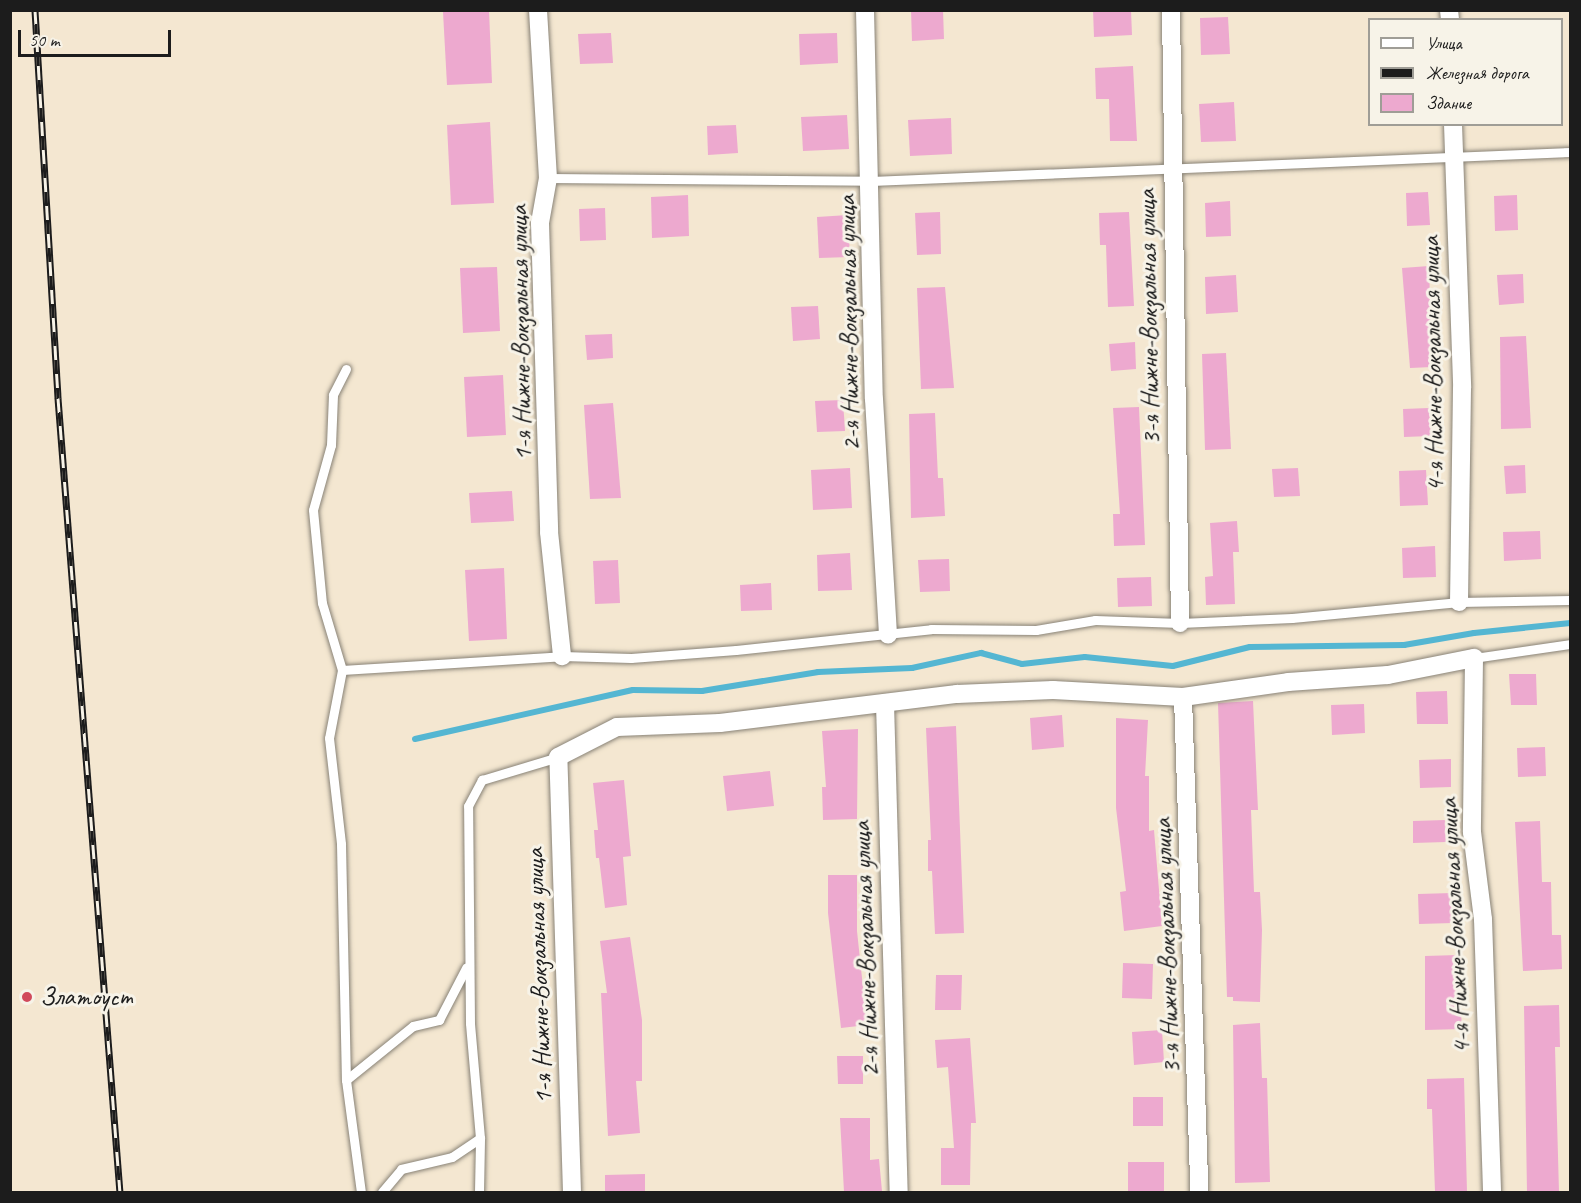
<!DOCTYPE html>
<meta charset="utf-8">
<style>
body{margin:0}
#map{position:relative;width:1581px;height:1203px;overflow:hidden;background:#f4e7d1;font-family:Caveat,sans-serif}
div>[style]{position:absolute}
.stream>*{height:6px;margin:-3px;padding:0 3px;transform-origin:3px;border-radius:3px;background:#54b6d2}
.building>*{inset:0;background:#eda9cf}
.roads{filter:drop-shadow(0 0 2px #888276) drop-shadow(0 0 2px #888276)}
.lane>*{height:9px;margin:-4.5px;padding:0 4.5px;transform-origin:4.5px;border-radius:4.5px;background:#fff}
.street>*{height:18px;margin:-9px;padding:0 9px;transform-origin:9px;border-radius:9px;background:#fff}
.rail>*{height:7px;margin-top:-3.5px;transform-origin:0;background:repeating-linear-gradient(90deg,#f7f3e8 0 14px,#1c1c1c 0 28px);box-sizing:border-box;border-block:2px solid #1c1c1c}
.dots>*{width:16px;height:16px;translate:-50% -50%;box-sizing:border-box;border:3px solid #f7f3e8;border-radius:50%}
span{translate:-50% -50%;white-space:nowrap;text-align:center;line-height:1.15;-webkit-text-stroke:6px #f7f3e8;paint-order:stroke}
.street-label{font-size:26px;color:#1c1c1c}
.poi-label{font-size:26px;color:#1c1c1c}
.left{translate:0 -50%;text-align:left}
.frame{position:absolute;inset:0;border:12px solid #1c1c1c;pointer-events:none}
.legend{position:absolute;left:1368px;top:18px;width:195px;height:108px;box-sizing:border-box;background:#f7f3e8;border:2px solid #9f9d96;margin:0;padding:8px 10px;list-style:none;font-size:18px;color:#1c1c1c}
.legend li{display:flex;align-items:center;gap:12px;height:30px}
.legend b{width:30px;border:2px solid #9f9d96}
.scale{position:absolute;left:18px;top:30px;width:153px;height:27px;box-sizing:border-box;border:3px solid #1c1c1c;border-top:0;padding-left:8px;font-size:18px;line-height:21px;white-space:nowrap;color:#1c1c1c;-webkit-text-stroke:4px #f7f3e8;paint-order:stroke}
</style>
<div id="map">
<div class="stream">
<i style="left:415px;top:739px;width:223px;rotate:-12.7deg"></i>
<i style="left:633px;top:690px;width:69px;rotate:0.8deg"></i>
<i style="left:702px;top:691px;width:118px;rotate:-9.3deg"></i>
<i style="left:818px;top:672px;width:94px;rotate:-2.4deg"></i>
<i style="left:912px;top:668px;width:71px;rotate:-12.3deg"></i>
<i style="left:981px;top:653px;width:42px;rotate:15deg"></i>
<i style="left:1022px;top:664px;width:63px;rotate:-6.3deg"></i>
<i style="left:1085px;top:657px;width:88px;rotate:5.8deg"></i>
<i style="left:1173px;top:666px;width:79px;rotate:-13.9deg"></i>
<i style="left:1250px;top:647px;width:154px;rotate:-0.7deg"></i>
<i style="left:1404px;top:645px;width:71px;rotate:-9.7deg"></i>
<i style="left:1474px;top:633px;width:97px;rotate:-5.9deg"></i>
</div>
<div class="building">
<i style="clip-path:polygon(489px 10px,492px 83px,447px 85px,443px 12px)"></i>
<i style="clip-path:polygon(911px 10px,943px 10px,944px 39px,912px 41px)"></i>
<i style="clip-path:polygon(1093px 10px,1131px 10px,1132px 35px,1094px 37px)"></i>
<i style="clip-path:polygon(1228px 17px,1230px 54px,1201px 55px,1200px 18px)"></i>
<i style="clip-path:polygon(611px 33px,613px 63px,580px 64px,578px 34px)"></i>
<i style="clip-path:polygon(837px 33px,838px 63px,800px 65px,799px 34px)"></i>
<i style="clip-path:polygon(1133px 66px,1137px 141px,1110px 141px,1109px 99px,1096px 99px,1095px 68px)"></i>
<i style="clip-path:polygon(1234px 102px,1236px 141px,1201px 142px,1199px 104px)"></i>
<i style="clip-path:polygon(847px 115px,849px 149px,803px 151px,801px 117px)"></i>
<i style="clip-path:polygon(951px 118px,952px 154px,910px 156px,908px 120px)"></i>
<i style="clip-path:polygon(490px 122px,494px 203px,451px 205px,447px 125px)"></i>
<i style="clip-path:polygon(736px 125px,738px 153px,708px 155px,707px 126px)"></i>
<i style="clip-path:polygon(1428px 192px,1430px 225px,1407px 226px,1406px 193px)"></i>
<i style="clip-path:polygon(688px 195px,689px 236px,652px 238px,651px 197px)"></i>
<i style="clip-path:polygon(1517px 195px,1518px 230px,1495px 231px,1494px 196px)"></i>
<i style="clip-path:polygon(1230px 201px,1231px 236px,1206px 237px,1205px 203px)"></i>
<i style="clip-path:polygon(605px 208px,606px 240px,580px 241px,579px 209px)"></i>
<i style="clip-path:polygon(940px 212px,941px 254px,917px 255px,915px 213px)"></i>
<i style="clip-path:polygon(1129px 212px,1134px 306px,1108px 307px,1106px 245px,1100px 245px,1099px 213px)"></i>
<i style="clip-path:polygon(848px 215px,850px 257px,819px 258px,817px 217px)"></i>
<i style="clip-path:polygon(1429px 266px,1432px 367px,1410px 368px,1402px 268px)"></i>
<i style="clip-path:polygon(497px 267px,500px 331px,463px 333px,460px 268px)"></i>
<i style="clip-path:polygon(1523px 274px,1524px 303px,1499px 305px,1497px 275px)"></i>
<i style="clip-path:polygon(1236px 275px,1238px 312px,1206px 314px,1205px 277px)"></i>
<i style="clip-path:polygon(945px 287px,954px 388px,921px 389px,917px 288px)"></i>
<i style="clip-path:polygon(818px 306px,820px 339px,793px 341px,791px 307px)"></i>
<i style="clip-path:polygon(612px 334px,613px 358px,587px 360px,585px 335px)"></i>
<i style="clip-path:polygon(1526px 336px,1531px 428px,1501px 429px,1500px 337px)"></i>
<i style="clip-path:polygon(1135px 342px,1136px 369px,1111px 371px,1109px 344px)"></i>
<i style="clip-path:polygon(1226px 353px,1231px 449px,1205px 450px,1202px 354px)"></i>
<i style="clip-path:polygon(503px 375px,506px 435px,467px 437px,464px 377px)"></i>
<i style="clip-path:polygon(843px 400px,845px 431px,817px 432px,815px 401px)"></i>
<i style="clip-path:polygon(613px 403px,621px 498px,590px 499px,584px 405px)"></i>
<i style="clip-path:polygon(1139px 407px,1145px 545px,1114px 546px,1113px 514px,1120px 514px,1113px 408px)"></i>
<i style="clip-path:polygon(1429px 408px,1431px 436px,1404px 437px,1403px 409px)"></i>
<i style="clip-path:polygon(935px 413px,938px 478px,943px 478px,945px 516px,911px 518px,909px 414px)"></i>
<i style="clip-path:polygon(1525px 465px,1526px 493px,1506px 494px,1504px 466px)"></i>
<i style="clip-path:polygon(850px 468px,852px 508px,813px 510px,811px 470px)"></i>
<i style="clip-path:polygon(1298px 468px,1300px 496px,1274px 497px,1272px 469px)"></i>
<i style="clip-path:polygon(1426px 470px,1428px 505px,1400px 506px,1399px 471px)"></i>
<i style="clip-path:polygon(512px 491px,514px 521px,471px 523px,469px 493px)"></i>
<i style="clip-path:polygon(1237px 521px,1239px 552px,1233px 552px,1235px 604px,1206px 605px,1205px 577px,1213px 576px,1210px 523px)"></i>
<i style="clip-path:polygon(1540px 531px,1541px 559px,1504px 561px,1503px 532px)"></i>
<i style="clip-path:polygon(1435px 546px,1436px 577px,1403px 578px,1402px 548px)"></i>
<i style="clip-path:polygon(850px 553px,852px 590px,818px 591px,817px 555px)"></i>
<i style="clip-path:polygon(949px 559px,950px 591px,920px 592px,918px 560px)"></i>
<i style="clip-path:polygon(618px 560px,620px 603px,595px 604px,593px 561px)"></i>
<i style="clip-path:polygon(504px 568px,507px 639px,469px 641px,465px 570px)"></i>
<i style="clip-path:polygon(1151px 577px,1152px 606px,1118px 607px,1117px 578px)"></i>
<i style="clip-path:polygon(771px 583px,772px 610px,741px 611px,740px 585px)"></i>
<i style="clip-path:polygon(1509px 674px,1536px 674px,1537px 705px,1511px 705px)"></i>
<i style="clip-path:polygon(1447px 691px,1448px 724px,1417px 724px,1416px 692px)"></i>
<i style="clip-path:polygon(1253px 701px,1258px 810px,1251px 810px,1254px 892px,1260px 892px,1262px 930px,1260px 1002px,1233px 1001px,1233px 997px,1227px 997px,1218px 703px)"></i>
<i style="clip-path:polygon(1364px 704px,1365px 733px,1332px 735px,1331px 705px)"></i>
<i style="clip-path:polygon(1062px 715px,1064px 747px,1032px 750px,1030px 718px)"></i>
<i style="clip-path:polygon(1116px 718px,1148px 720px,1145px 776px,1149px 776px,1149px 831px,1154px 830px,1162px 926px,1124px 931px,1120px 892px,1126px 891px,1116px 808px)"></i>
<i style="clip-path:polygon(956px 726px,964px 933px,935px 934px,932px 871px,928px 871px,928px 840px,931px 840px,926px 728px)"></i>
<i style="clip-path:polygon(858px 729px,857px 819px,823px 820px,822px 787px,826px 787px,822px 731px)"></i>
<i style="clip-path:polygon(1545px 747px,1546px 776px,1518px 777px,1517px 748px)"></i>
<i style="clip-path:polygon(1451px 759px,1451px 787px,1420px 788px,1419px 760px)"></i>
<i style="clip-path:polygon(770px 771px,774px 806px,727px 811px,723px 776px)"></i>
<i style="clip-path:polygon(624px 780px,631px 856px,623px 857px,627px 905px,605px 908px,599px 858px,596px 858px,594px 830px,598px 830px,593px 783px)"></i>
<i style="clip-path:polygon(1445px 820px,1446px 842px,1413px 843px,1413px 821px)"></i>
<i style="clip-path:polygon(1540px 821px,1542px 882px,1551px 882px,1552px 935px,1561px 935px,1562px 969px,1523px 971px,1515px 822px)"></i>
<i style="clip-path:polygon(828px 875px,857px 875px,857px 931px,867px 1025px,841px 1028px,828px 913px)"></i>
<i style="clip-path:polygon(1452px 893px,1453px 923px,1419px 924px,1418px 894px)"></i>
<i style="clip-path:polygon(630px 937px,642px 1020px,642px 1081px,636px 1081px,640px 1133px,608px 1136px,601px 993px,607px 993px,600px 941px)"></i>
<i style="clip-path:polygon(1458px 955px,1462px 1029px,1425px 1030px,1425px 956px)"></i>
<i style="clip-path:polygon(1123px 963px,1153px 964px,1152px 999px,1122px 998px)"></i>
<i style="clip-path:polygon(936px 975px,962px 975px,961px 1010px,935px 1010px)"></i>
<i style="clip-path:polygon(1559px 1005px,1560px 1047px,1555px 1047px,1559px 1192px,1527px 1192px,1524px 1006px)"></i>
<i style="clip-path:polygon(1260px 1023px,1262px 1078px,1267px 1078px,1270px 1182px,1235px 1183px,1233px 1025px)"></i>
<i style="clip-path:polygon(1162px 1030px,1164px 1062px,1134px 1065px,1132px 1032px)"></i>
<i style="clip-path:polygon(970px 1038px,976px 1123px,971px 1123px,970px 1185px,941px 1185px,941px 1148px,954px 1148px,948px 1067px,937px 1068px,935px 1040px)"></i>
<i style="clip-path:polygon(837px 1056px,863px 1056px,863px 1084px,838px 1084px)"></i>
<i style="clip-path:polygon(1464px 1078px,1467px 1192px,1435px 1192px,1432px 1109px,1427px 1109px,1427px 1079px)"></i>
<i style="clip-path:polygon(1133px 1097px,1163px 1097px,1163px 1126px,1133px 1126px)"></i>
<i style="clip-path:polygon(840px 1118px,870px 1118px,870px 1160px,879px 1159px,882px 1191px,844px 1192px)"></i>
<i style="clip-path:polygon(1128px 1162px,1164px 1162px,1164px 1192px,1128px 1192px)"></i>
<i style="clip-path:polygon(645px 1174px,645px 1192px,605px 1192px,605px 1175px)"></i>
</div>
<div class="roads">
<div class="lane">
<i style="left:548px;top:178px;width:323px;rotate:0.5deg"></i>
<i style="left:871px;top:181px;width:700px;rotate:-2.38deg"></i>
<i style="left:346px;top:369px;width:29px;rotate:117deg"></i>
<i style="left:333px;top:395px;width:50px;rotate:92.3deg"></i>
<i style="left:331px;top:445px;width:67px;rotate:105.5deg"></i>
<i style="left:313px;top:510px;width:93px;rotate:84.5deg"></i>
<i style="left:322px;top:603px;width:70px;rotate:73.4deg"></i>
<i style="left:342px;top:670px;width:69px;rotate:100.8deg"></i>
<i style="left:329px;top:738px;width:107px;rotate:83.5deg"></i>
<i style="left:341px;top:844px;width:236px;rotate:88.8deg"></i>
<i style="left:346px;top:1080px;width:113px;rotate:82.4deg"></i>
<i style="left:1474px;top:658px;width:97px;rotate:-8.3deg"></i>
<i style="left:342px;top:670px;width:220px;rotate:-3.6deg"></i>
<i style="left:562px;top:656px;width:69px;rotate:1.7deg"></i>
<i style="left:631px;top:658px;width:105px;rotate:-4.4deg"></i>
<i style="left:736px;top:650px;width:196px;rotate:-6.1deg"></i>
<i style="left:931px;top:629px;width:105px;rotate:0.5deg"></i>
<i style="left:1036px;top:630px;width:60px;rotate:-9.6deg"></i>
<i style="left:1095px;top:620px;width:85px;rotate:2deg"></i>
<i style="left:1180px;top:623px;width:112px;rotate:-2.6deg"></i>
<i style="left:1292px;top:618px;width:168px;rotate:-5.5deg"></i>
<i style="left:1459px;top:602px;width:111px;rotate:-1deg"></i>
<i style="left:346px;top:1080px;width:86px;rotate:-38.9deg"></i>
<i style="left:413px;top:1026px;width:27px;rotate:-13deg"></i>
<i style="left:439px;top:1020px;width:59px;rotate:-62.6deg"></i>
<i style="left:382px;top:1192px;width:30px;rotate:-50deg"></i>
<i style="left:401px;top:1169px;width:52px;rotate:-13.2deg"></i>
<i style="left:452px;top:1157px;width:34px;rotate:-34deg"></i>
<i style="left:479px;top:1192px;width:54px;rotate:-88.9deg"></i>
<i style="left:480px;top:1138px;width:115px;rotate:-95deg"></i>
<i style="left:470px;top:1023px;width:217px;rotate:-90.5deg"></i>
<i style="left:468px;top:806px;width:30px;rotate:-62deg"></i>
<i style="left:482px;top:780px;width:79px;rotate:-16.8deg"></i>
</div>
<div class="street">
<i style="left:538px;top:10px;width:168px;rotate:86.6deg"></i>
<i style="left:548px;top:178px;width:46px;rotate:100.1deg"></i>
<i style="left:540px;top:223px;width:309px;rotate:88.3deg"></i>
<i style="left:549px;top:532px;width:125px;rotate:84deg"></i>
<i style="left:865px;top:10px;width:389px;rotate:88.7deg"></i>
<i style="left:874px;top:399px;width:236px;rotate:86.6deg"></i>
<i style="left:1171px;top:10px;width:613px;rotate:89.16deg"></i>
<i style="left:1449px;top:10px;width:10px;rotate:84deg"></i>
<i style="left:1453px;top:124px;width:264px;rotate:88deg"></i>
<i style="left:1462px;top:388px;width:214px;rotate:90.8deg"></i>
<i style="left:1183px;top:697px;width:495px;rotate:88.1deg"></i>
<i style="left:885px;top:703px;width:489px;rotate:88.4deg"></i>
<i style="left:572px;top:1192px;width:435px;rotate:-91.8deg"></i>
<i style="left:558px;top:757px;width:66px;rotate:-27deg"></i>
<i style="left:617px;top:727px;width:103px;rotate:-2.2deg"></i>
<i style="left:720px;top:723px;width:239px;rotate:-7deg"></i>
<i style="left:957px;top:694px;width:96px;rotate:-2.4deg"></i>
<i style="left:1053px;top:690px;width:130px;rotate:3.1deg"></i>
<i style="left:1183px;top:697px;width:106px;rotate:-8.1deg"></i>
<i style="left:1288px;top:682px;width:100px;rotate:-4deg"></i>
<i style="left:1388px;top:675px;width:88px;rotate:-11.2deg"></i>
<i style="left:1474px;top:658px;width:174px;rotate:90.7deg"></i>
<i style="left:1472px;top:832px;width:88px;rotate:82.8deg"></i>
<i style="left:1483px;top:919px;width:273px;rotate:88.1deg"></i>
</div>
</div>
<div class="rail">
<i style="left:35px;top:10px;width:389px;rotate:86.6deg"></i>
<i style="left:58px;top:398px;width:796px;rotate:85.54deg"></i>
</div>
<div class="dots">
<i style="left:27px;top:997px;background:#d1495b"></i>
</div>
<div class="street-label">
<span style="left:1149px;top:317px;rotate:-91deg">3-я Нижне-Вокзальная улица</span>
<span style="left:849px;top:323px;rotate:-91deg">2-я Нижне-Вокзальная улица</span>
<span style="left:521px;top:333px;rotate:-91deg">1-я Нижне-Вокзальная улица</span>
<span style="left:1433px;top:364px;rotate:-91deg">4-я Нижне-Вокзальная улица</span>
<span style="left:1455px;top:926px;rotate:-93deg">4-я Нижне-Вокзальная улица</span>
<span style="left:1167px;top:946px;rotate:-92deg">3-я Нижне-Вокзальная улица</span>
<span style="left:866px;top:949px;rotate:-92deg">2-я Нижне-Вокзальная улица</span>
<span style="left:539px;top:976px;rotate:-92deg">1-я Нижне-Вокзальная улица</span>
</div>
<div class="poi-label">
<span class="left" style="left:40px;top:997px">Златоуст</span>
</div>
<div class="frame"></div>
<ul class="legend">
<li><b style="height:8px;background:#fff"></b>Улица</li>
<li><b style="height:8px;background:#1c1c1c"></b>Железная дорога</li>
<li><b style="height:16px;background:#eda9cf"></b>Здание</li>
</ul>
<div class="scale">50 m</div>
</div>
